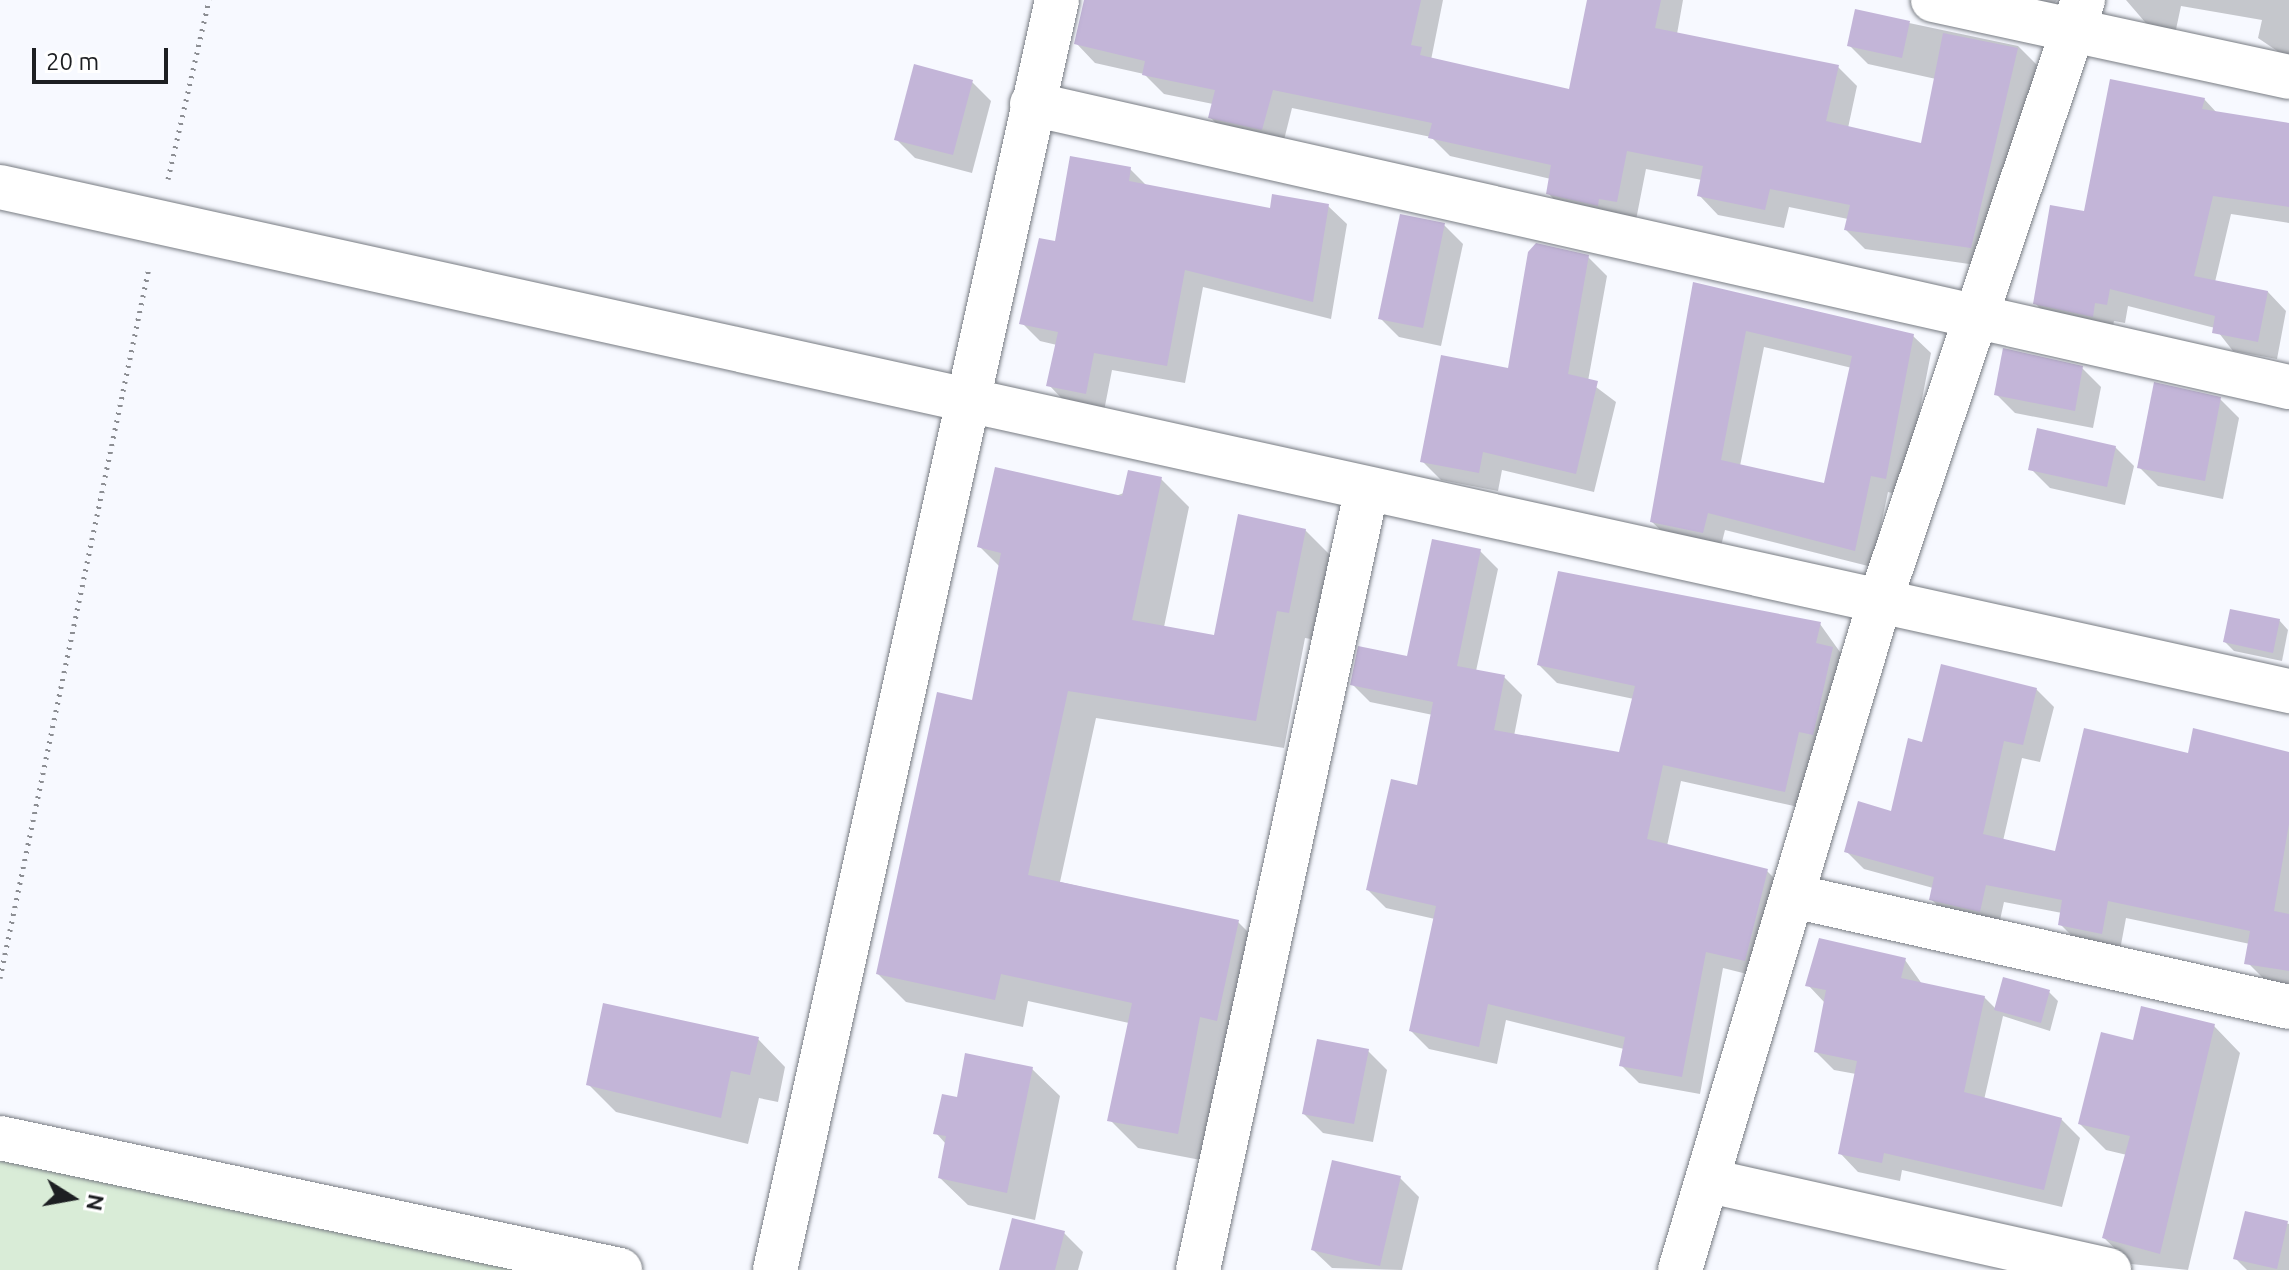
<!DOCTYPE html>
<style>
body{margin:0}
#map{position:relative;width:2289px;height:1270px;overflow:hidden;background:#f7f9ff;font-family:Ubuntu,sans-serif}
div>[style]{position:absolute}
.green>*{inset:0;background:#d9ecd7}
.shadow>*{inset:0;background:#0003}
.building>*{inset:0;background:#c3b5d8}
.path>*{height:5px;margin-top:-2.5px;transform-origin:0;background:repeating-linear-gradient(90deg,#8c8e93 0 2px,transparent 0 8px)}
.roads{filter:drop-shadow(0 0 2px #787c83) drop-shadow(0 0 2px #787c83)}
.minor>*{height:44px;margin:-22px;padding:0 22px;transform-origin:22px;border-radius:22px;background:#fff}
span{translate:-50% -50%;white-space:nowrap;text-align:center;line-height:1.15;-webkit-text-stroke:6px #fff;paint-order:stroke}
.north{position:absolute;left:32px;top:1158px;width:80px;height:80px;-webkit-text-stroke:6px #fff;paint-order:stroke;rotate:101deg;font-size:22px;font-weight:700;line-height:32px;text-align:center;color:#1d1f22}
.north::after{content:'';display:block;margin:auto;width:28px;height:36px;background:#1d1f22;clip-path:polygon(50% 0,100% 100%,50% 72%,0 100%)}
.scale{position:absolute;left:32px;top:48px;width:136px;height:36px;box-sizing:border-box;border:4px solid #1d1f22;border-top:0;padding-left:10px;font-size:24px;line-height:28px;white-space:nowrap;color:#1d1f22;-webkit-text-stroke:6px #fff;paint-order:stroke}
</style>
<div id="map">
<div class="green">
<i style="clip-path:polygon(0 1155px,536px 1270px,0 1270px)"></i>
</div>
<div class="shadow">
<i style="clip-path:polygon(1086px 0,1443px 0,1431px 60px,1571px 91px,1589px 0,1683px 0,1677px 34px,1838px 67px,1857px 86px,1848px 128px,1923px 145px,1936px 79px,1868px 64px,1849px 45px,1857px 12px,2018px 46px,2037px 65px,1990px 267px,1865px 249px,1846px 230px,1848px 219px,1789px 207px,1784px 228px,1718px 215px,1699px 195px,1702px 180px,1646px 169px,1636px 220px,1567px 213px,1548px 193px,1551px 179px,1450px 156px,1431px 137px,1292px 108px,1282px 148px,1229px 137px,1210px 117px,1213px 104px,1164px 94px,1144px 74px,1095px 63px,1076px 43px)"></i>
<i style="clip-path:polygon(1995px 0,2057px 0,2047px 13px)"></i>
<i style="clip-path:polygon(2126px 0,2289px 0,2289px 59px,2258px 38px,2262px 20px,2181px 6px,2175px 34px,2151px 29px)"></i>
<i style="clip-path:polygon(972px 82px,991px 101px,972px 173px,915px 158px,896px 139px)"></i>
<i style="clip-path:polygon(2204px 99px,2218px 114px,2289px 125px,2289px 223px,2231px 214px,2215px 282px,2268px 292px,2286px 311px,2277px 359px,2233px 351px,2215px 328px,2128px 306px,2125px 323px,2114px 321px,2111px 335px,2053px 322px,2035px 303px,2086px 214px)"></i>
<i style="clip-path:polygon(1130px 169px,1147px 186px,1271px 210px,1328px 206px,1347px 224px,1331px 319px,1203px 287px,1185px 383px,1112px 370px,1104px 411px,1067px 404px,1049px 385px,1057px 345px,1040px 341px,1022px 323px,1056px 244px)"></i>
<i style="clip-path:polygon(1444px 225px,1463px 244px,1441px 346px,1399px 337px,1380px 318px)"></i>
<i style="clip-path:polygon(1588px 257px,1607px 276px,1588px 381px,1616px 402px,1594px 492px,1502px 470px,1498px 491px,1441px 480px,1422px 461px,1509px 370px)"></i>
<i style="clip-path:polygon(evenodd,1695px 284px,1913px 336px,1931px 353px,1903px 496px,1888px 492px,1872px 567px,1725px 530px,1720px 550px,1670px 539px,1652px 522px,1695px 284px,1764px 347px,1852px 368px,1825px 485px,1740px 466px,1764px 347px)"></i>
<i style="clip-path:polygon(2082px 368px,2101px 387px,2093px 428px,2015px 413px,1996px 394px)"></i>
<i style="clip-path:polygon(2220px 399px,2239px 418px,2223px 499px,2158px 486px,2139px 467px)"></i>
<i style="clip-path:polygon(2115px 447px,2134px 466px,2125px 505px,2050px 488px,2031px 469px)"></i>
<i style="clip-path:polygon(1161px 479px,1189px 507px,1164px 627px,1215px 637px,1305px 530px,1334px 559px,1317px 640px,1305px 638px,1284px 748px,1096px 718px,1060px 882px,1238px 922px,1266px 950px,1206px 1161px,1138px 1148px,1110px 1120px,1129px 1023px,1028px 1001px,1023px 1027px,906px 1002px,878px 974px,974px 702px,1000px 567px,980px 547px)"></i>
<i style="clip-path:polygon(1480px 551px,1498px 569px,1476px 671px,1504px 677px,1522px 695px,1514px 736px,1621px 754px,1634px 699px,1557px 683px,1539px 665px,1820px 624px,1850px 666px,1803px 808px,1681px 781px,1667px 846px,1767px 871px,1785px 889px,1763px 978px,1723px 968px,1700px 1094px,1639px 1083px,1621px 1065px,1624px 1049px,1506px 1020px,1497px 1064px,1429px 1049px,1411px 1031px,1435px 919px,1386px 908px,1368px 890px,1419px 787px,1433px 715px,1370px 702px,1352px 684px,1408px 658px)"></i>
<i style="clip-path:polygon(2279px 620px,2288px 630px,2282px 661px,2234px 651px,2225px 642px)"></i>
<i style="clip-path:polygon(2036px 689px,2054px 707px,2040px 762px,2022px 758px,2003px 841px,2057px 853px,2189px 755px,2289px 753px,2289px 985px,2265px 980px,2247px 962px,2250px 944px,2126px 918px,2120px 950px,2078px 942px,2060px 924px,2062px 913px,2004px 902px,1998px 929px,1949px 917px,1931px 899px,1933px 888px,1864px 869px,1846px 851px,1893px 813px,1924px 744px)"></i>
<i style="clip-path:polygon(1905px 960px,1922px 984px,1984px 997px,1996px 1009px,2049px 992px,2058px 1001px,2050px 1031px,2003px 1016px,1984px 1100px,2061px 1119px,2080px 1138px,2062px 1207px,1902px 1170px,1900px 1181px,1858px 1172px,1840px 1153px,1856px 1074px,1834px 1070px,1816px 1052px,1825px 1003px,1808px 985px)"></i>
<i style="clip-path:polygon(2214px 1026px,2240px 1053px,2188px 1270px,2131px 1264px,2104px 1238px,2127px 1155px,2106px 1150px,2080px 1124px,2134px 1042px)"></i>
<i style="clip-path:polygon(758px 1039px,785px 1067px,778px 1102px,759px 1098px,748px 1144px,616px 1112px,588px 1084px)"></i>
<i style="clip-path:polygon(1368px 1051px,1387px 1070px,1373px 1142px,1323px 1133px,1304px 1114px)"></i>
<i style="clip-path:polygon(1032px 1069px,1060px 1096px,1035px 1220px,968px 1205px,940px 1178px,946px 1144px,936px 1133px,958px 1100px)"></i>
<i style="clip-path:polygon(1400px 1178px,1419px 1197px,1402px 1270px,1332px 1268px,1313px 1250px)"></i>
<i style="clip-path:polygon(2246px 1213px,2289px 1224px,2289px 1270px,2247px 1270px,2235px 1258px)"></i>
<i style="clip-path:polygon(1064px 1233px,1083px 1252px,1078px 1270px,1001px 1270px)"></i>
</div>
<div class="building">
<i style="clip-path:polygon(1084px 0,1421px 0,1411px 45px,1422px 47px,1420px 55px,1569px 89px,1587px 0,1661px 0,1655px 28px,1839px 65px,1826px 121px,1921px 143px,1943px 33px,2018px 48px,1971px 248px,1844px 230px,1850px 205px,1770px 189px,1765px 210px,1697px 196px,1703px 166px,1627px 151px,1617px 202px,1599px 199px,1598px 206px,1546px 194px,1551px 165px,1428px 138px,1432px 123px,1273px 90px,1262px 130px,1208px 118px,1215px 90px,1142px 75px,1145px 61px,1074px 44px)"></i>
<i style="clip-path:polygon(1855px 9px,1910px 21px,1902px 58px,1847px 46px)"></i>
<i style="clip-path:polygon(914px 64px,973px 80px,953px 155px,894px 140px)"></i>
<i style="clip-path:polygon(2110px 79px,2205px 98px,2202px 109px,2289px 123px,2289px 207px,2213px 196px,2194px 276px,2268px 291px,2258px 342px,2212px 333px,2215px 316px,2110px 289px,2107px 305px,2095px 303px,2093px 317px,2033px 304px,2050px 205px,2084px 211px)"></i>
<i style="clip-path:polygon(1070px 156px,1131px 167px,1129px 181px,1270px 208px,1272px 194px,1329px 204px,1313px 302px,1185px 270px,1167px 366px,1094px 353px,1086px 394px,1046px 386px,1058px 332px,1019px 324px,1039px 238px,1055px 241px)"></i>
<i style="clip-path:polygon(1400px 214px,1445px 223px,1423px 328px,1378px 319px)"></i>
<i style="clip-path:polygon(1536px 243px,1589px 255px,1568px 374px,1598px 381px,1576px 474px,1483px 452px,1479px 473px,1420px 462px,1441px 355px,1508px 368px,1528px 252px)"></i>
<i style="clip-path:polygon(evenodd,1693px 282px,1914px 334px,1886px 479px,1871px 476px,1855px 551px,1708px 513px,1703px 533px,1650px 522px,1693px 282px,1746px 331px,1852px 356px,1824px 483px,1721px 460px,1746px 331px)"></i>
<i style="clip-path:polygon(2003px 348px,2083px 366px,2075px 411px,1994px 395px)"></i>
<i style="clip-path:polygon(2154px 382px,2221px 397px,2205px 481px,2137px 468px)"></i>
<i style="clip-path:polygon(2037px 428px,2116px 446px,2107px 487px,2028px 470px)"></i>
<i style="clip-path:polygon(995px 467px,1122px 496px,1128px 470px,1162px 477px,1132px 620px,1214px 635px,1238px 514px,1306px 529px,1289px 613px,1277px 611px,1256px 721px,1068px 691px,1028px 875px,1239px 920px,1217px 1021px,1200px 1017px,1178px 1134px,1107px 1121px,1132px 1003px,1001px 974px,995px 1000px,876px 974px,937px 692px,972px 700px,1001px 553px,977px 547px)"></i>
<i style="clip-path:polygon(1432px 539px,1481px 549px,1457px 666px,1505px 675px,1494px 730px,1619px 752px,1635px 686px,1537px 665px,1558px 571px,1821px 622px,1816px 643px,1833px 647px,1813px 735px,1799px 732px,1785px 792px,1663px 765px,1647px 839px,1768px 869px,1745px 961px,1706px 952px,1682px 1077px,1619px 1066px,1625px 1037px,1488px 1004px,1479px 1047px,1409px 1031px,1436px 906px,1366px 890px,1391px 779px,1417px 785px,1433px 702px,1350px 685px,1358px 646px,1407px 656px)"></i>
<i style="clip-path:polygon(2230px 609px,2280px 619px,2273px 653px,2223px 642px)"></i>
<i style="clip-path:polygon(1941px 664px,2037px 688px,2023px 745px,2004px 741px,1983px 834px,2055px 851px,2084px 728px,2188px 753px,2193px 728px,2289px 752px,2289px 824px,2274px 911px,2289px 914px,2289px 971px,2244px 964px,2250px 931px,2108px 901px,2102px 934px,2058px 925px,2062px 900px,1986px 885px,1980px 912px,1929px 900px,1934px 877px,1844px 852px,1858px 801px,1891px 811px,1908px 738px,1922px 742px)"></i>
<i style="clip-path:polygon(1819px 938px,1906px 958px,1901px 978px,1985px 996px,1964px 1092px,2062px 1118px,2044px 1190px,1884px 1153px,1882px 1163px,1838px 1154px,1857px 1061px,1814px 1052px,1826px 990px,1805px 986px)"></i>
<i style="clip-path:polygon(2003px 977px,2050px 990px,2041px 1023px,1994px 1010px)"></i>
<i style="clip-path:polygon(603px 1003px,759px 1037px,750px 1075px,731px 1071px,721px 1118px,586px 1085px)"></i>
<i style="clip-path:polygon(2141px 1006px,2215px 1024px,2160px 1254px,2102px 1238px,2130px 1136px,2078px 1124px,2101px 1032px,2133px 1040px)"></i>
<i style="clip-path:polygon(1317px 1039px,1369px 1049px,1354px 1124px,1302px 1114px)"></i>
<i style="clip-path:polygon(965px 1053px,1033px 1067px,1007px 1193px,938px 1178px,946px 1136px,933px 1134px,942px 1094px,957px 1097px)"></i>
<i style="clip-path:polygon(1332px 1160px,1401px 1176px,1380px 1266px,1311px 1250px)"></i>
<i style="clip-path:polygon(2245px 1211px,2288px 1221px,2277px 1269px,2233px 1259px)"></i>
<i style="clip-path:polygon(1012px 1218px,1065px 1231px,1055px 1270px,999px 1270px)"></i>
</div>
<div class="path">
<i style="left:168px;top:179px;width:184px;rotate:-77.1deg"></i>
<i style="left:0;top:978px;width:726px;rotate:-78.16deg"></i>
</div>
<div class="roads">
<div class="minor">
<i style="left:1933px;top:0;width:364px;rotate:12.2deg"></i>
<i style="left:1032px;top:104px;width:1288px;rotate:12.69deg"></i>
<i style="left:0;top:187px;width:2344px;rotate:12.42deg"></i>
<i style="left:1793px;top:896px;width:508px;rotate:12.61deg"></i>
<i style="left:0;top:1138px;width:634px;rotate:12.02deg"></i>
<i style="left:1710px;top:1181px;width:409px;rotate:12.6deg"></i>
<i style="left:775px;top:1270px;width:1301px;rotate:-77.48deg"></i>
<i style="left:1198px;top:1270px;width:796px;rotate:-77.81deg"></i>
<i style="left:1680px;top:1270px;width:695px;rotate:-73.36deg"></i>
<i style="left:1879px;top:604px;width:638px;rotate:-71.34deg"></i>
</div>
</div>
<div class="north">N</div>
<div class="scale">20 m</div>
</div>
